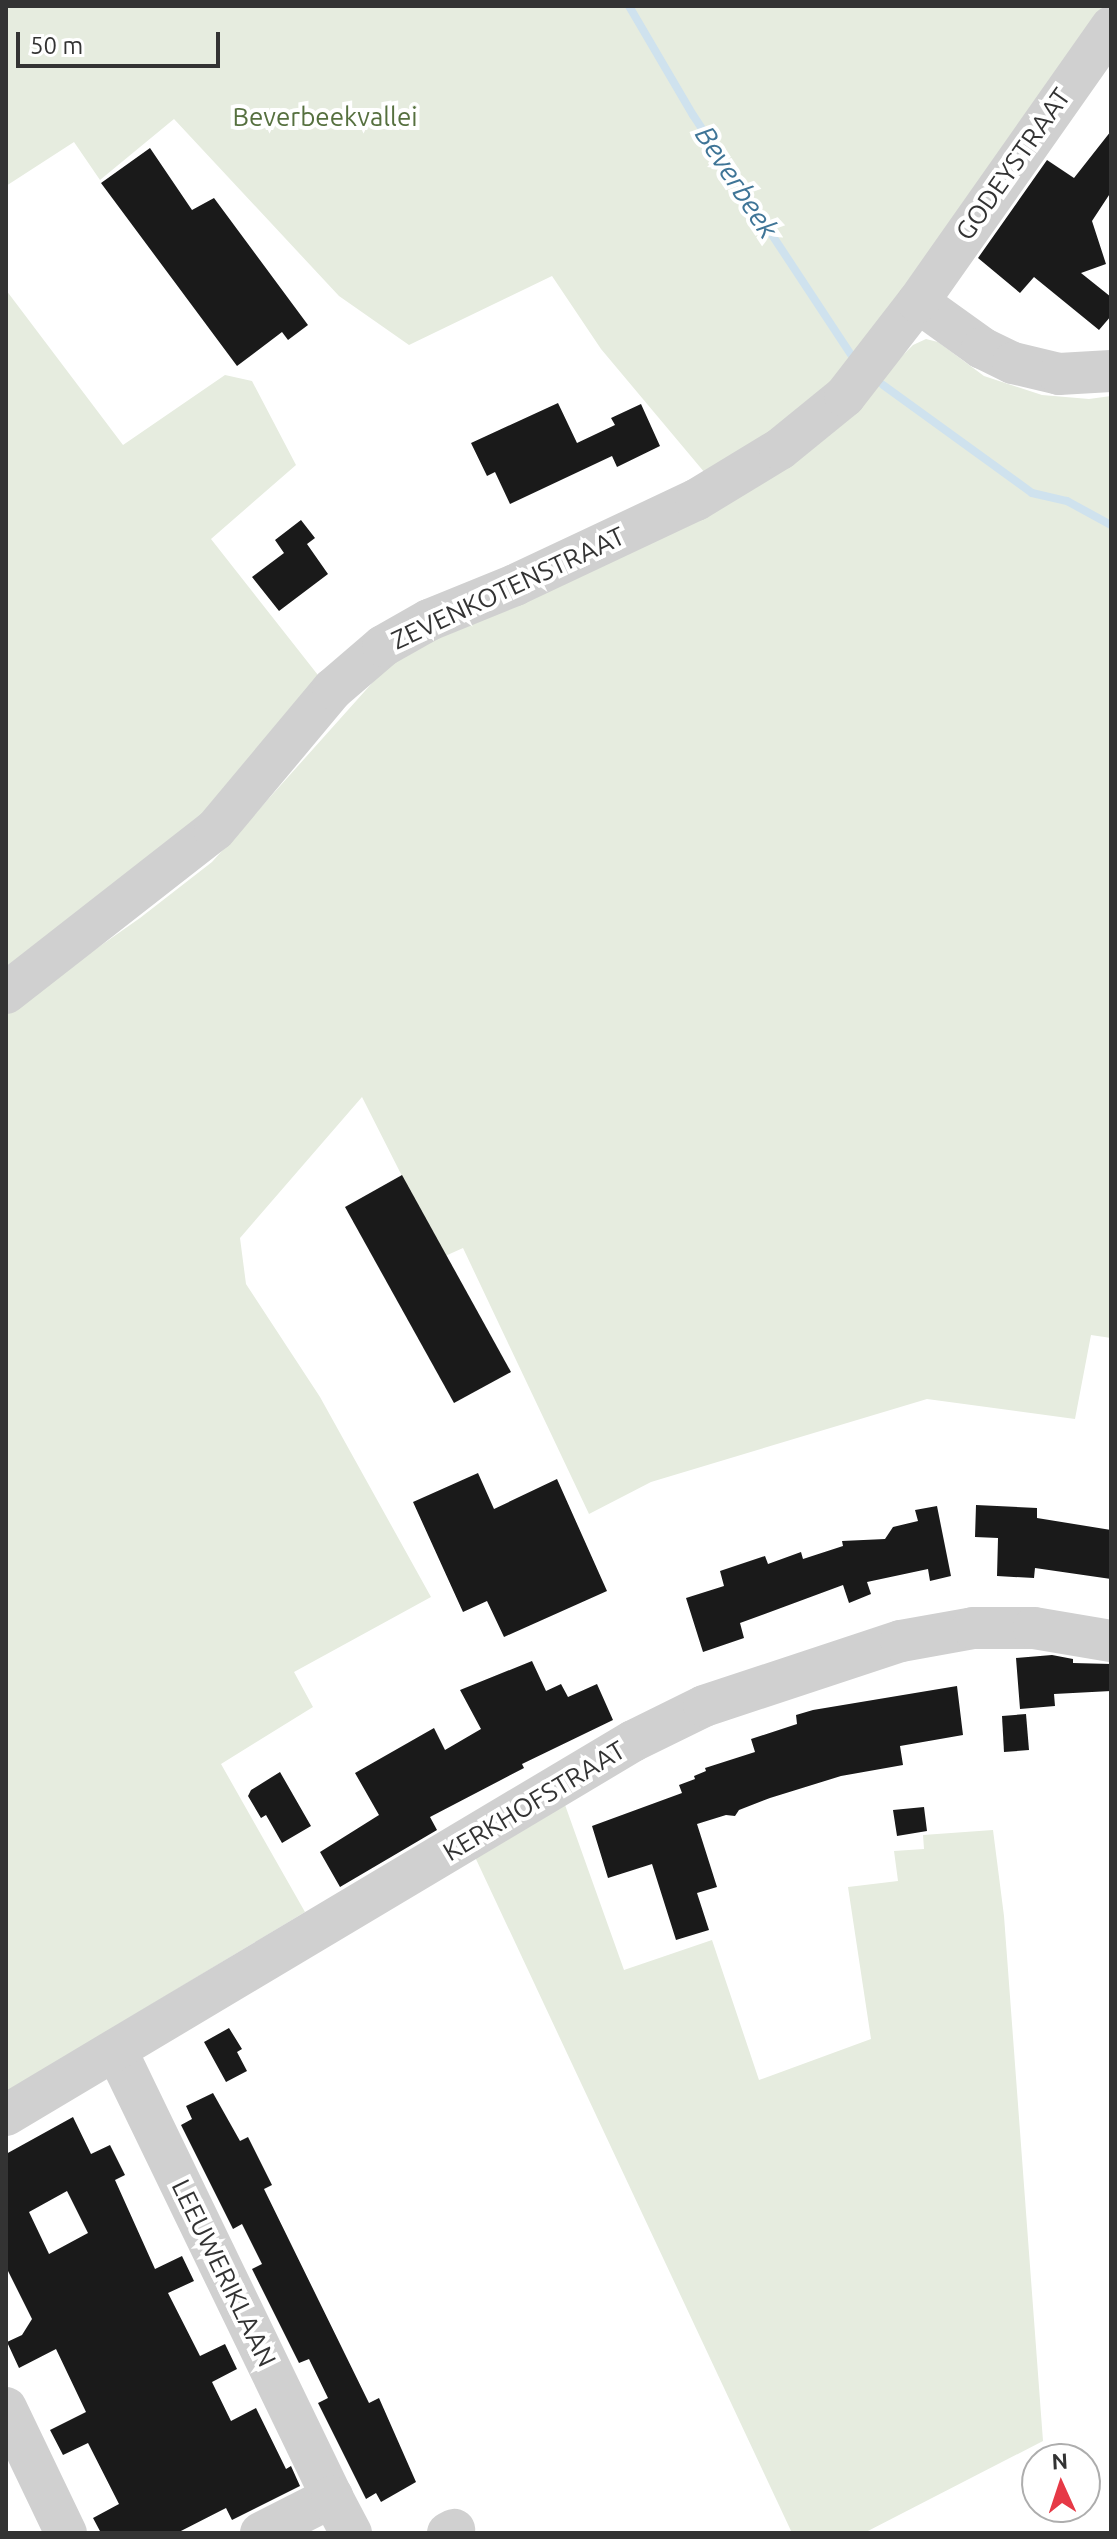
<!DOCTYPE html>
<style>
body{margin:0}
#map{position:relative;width:1117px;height:2539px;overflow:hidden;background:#fff;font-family:Ubuntu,sans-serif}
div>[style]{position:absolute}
.green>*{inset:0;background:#e6ecdf}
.stream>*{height:8px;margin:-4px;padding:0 4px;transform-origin:4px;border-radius:4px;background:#cfe2ee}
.building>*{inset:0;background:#1a1a1a}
.minor>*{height:42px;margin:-21px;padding:0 21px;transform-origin:21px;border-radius:21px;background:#d0d0d0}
span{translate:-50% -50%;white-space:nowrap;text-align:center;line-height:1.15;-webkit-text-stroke:8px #fff;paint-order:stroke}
.park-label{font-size:26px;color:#56703f}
.street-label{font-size:26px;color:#333}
.water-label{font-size:28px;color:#3f7597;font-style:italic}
.frame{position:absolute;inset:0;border:8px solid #333;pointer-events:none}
.north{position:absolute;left:1021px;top:2443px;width:80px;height:80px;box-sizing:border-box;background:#fff;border:2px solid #adadad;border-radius:50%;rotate:357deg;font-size:22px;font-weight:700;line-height:32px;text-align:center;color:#333}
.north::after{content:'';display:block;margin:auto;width:28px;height:36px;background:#e63946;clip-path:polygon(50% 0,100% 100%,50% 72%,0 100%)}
.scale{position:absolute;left:16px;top:32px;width:204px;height:36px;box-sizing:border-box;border:4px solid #333;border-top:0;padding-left:10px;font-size:24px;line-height:28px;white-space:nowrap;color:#333;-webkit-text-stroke:6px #fff;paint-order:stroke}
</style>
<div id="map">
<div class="green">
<i style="clip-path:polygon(6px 6px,1107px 6px,993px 164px,841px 385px,710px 479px,601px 349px,552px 276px,409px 345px,339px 296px,174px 119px,100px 180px,74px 142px,6px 186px)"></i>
<i style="clip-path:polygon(6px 290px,123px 445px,225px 375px,252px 381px,296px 465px,211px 539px,325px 684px,233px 790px,6px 973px)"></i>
<i style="clip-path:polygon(926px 339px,938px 342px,984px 376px,1042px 395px,1089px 399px,1111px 396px,1111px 1338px,1091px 1335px,1075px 1419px,927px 1399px,651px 1482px,589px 1514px,463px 1248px,443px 1257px,362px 1097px,240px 1238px,246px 1284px,320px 1397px,431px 1597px,294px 1672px,313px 1707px,221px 1764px,305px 1912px,6px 2092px,6px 1012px,140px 918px,212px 862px,390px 663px,827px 431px,913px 345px)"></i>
<i style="clip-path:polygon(564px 1802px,624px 1970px,712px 1940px,759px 2080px,871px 2039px,848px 1887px,898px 1881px,894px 1851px,924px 1849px,923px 1835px,993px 1830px,1004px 1916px,1043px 2441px,864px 2533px,792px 2533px,475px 1857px)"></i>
</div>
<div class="stream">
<i style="left:629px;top:6px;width:126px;rotate:59.6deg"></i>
<i style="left:693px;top:115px;width:287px;rotate:56.6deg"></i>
<i style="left:883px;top:385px;width:184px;rotate:35.9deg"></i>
<i style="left:1032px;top:493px;width:36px;rotate:13deg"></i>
<i style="left:1067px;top:501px;width:50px;rotate:28.6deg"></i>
</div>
<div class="building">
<i style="clip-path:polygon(1111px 131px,1111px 192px,1092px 221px,1106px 264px,1081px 273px,1111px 297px,1111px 316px,1099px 330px,1034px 277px,1020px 293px,978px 258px,1047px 160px,1074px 178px)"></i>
<i style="clip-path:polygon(150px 148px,192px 210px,214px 198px,308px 325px,288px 340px,282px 332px,237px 366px,101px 183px)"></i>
<i style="clip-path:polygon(558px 403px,577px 443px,615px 425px,611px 418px,641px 404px,660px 446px,617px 467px,612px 456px,510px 504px,495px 472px,487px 476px,471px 443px)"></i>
<i style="clip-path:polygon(301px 520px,315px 538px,307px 544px,328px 574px,279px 611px,252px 577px,284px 553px,275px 540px)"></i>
<i style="clip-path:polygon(402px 1175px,511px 1372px,454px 1403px,345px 1207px)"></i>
<i style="clip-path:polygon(478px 1473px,494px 1509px,557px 1479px,607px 1591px,504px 1637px,487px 1601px,463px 1612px,413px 1502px)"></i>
<i style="clip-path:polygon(976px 1505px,1037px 1508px,1037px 1518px,1111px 1530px,1111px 1579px,1035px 1568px,1034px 1578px,997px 1576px,998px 1538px,975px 1537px)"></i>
<i style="clip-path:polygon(937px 1506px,951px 1576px,930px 1581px,928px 1569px,867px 1582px,871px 1594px,849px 1603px,843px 1585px,740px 1623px,744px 1638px,703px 1652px,686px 1598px,724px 1586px,720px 1571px,765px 1556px,768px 1564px,801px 1552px,803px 1559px,843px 1546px,842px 1541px,885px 1539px,893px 1527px,918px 1521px,915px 1510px)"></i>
<i style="clip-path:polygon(1052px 1655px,1073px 1659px,1073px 1663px,1111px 1664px,1111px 1691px,1054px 1694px,1055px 1706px,1020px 1709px,1016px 1658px)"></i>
<i style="clip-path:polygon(532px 1661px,546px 1691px,561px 1684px,568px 1697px,597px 1684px,613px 1720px,522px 1764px,524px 1768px,430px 1817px,437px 1830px,340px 1887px,320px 1852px,379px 1815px,355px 1773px,434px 1728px,445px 1750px,481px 1729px,460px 1690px)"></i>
<i style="clip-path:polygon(957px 1686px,963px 1735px,900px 1746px,903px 1765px,841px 1776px,770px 1798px,739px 1810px,735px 1816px,726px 1815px,697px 1824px,717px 1887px,697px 1893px,709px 1930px,676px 1940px,652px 1864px,608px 1878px,592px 1826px,682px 1793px,679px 1785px,695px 1779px,694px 1776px,706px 1771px,705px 1768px,755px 1752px,751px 1739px,797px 1724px,796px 1715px,813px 1710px)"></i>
<i style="clip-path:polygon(1026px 1714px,1029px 1750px,1004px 1752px,1002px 1716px)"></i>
<i style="clip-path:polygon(280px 1772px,311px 1826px,282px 1843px,266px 1815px,261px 1818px,248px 1796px,251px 1790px)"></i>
<i style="clip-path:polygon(924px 1807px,927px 1831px,897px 1836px,893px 1810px)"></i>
<i style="clip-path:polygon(229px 2028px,242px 2049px,237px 2052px,247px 2071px,226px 2082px,204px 2042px)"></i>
<i style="clip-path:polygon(213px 2093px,240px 2141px,248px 2137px,272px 2185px,264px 2189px,369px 2403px,379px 2398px,416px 2482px,381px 2502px,376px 2493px,366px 2499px,318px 2403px,328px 2398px,309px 2359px,299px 2363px,252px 2269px,262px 2264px,242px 2224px,233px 2229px,181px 2125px,192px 2119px,186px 2106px)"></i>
<i style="clip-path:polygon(evenodd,73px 2117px,91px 2154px,110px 2145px,125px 2175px,115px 2180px,155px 2269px,182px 2256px,194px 2281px,168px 2293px,200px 2356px,225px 2344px,237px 2369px,212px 2382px,231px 2421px,256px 2408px,286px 2469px,291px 2466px,300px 2486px,232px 2520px,226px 2508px,177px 2533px,101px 2533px,93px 2518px,119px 2504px,88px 2443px,63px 2455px,50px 2430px,86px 2412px,56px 2349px,19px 2368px,7px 2342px,22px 2335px,32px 2319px,6px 2267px,6px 2154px,73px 2117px,67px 2191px,88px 2233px,49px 2254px,29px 2212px,67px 2191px)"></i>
</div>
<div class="minor">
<i style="left:918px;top:302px;width:79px;rotate:35.7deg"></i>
<i style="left:982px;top:348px;width:34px;rotate:26deg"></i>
<i style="left:1013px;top:363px;width:47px;rotate:13.4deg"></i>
<i style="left:1059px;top:374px;width:52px;rotate:-3.3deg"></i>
<i style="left:6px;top:993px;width:265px;rotate:-38deg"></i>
<i style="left:215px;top:830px;width:184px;rotate:-50.1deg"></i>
<i style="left:333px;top:689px;width:66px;rotate:-40.7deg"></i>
<i style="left:383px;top:646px;width:53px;rotate:-29.5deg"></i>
<i style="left:429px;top:620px;width:93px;rotate:-22.1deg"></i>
<i style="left:515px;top:585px;width:200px;rotate:-25.2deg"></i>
<i style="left:696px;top:500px;width:98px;rotate:-31.3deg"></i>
<i style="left:780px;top:449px;width:84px;rotate:-39.2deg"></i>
<i style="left:845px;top:396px;width:119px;rotate:-52.2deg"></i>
<i style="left:918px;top:302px;width:336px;rotate:-54.9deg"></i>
<i style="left:116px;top:2050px;width:496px;rotate:64.2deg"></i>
<i style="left:6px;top:2115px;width:730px;rotate:-30.82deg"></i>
<i style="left:633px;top:1741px;width:79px;rotate:-26.2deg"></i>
<i style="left:704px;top:1706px;width:207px;rotate:-18.3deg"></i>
<i style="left:901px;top:1641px;width:73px;rotate:-10.2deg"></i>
<i style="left:973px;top:1628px;width:61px"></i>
<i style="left:1034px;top:1628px;width:78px;rotate:9.6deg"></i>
<i style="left:6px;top:2408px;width:139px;rotate:64.4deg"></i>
<i style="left:261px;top:2533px;width:80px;rotate:-26.9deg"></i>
<i style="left:332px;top:2497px;width:41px;rotate:62.2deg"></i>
<i style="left:448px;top:2533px;width:7px;rotate:-27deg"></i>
</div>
<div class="park-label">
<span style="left:325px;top:117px">Beverbeekvallei</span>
</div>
<div class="street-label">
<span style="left:1013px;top:164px;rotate:-55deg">GODEYSTRAAT</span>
<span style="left:508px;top:588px;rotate:-25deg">ZEVENKOTENSTRAAT</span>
<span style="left:534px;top:1801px;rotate:-31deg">KERKHOFSTRAAT</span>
<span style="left:224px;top:2273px;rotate:64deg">LEEUWERIKLAAN</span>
</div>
<div class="water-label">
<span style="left:737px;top:182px;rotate:57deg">Beverbeek</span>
</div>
<div class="frame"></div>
<div class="north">N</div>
<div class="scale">50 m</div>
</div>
